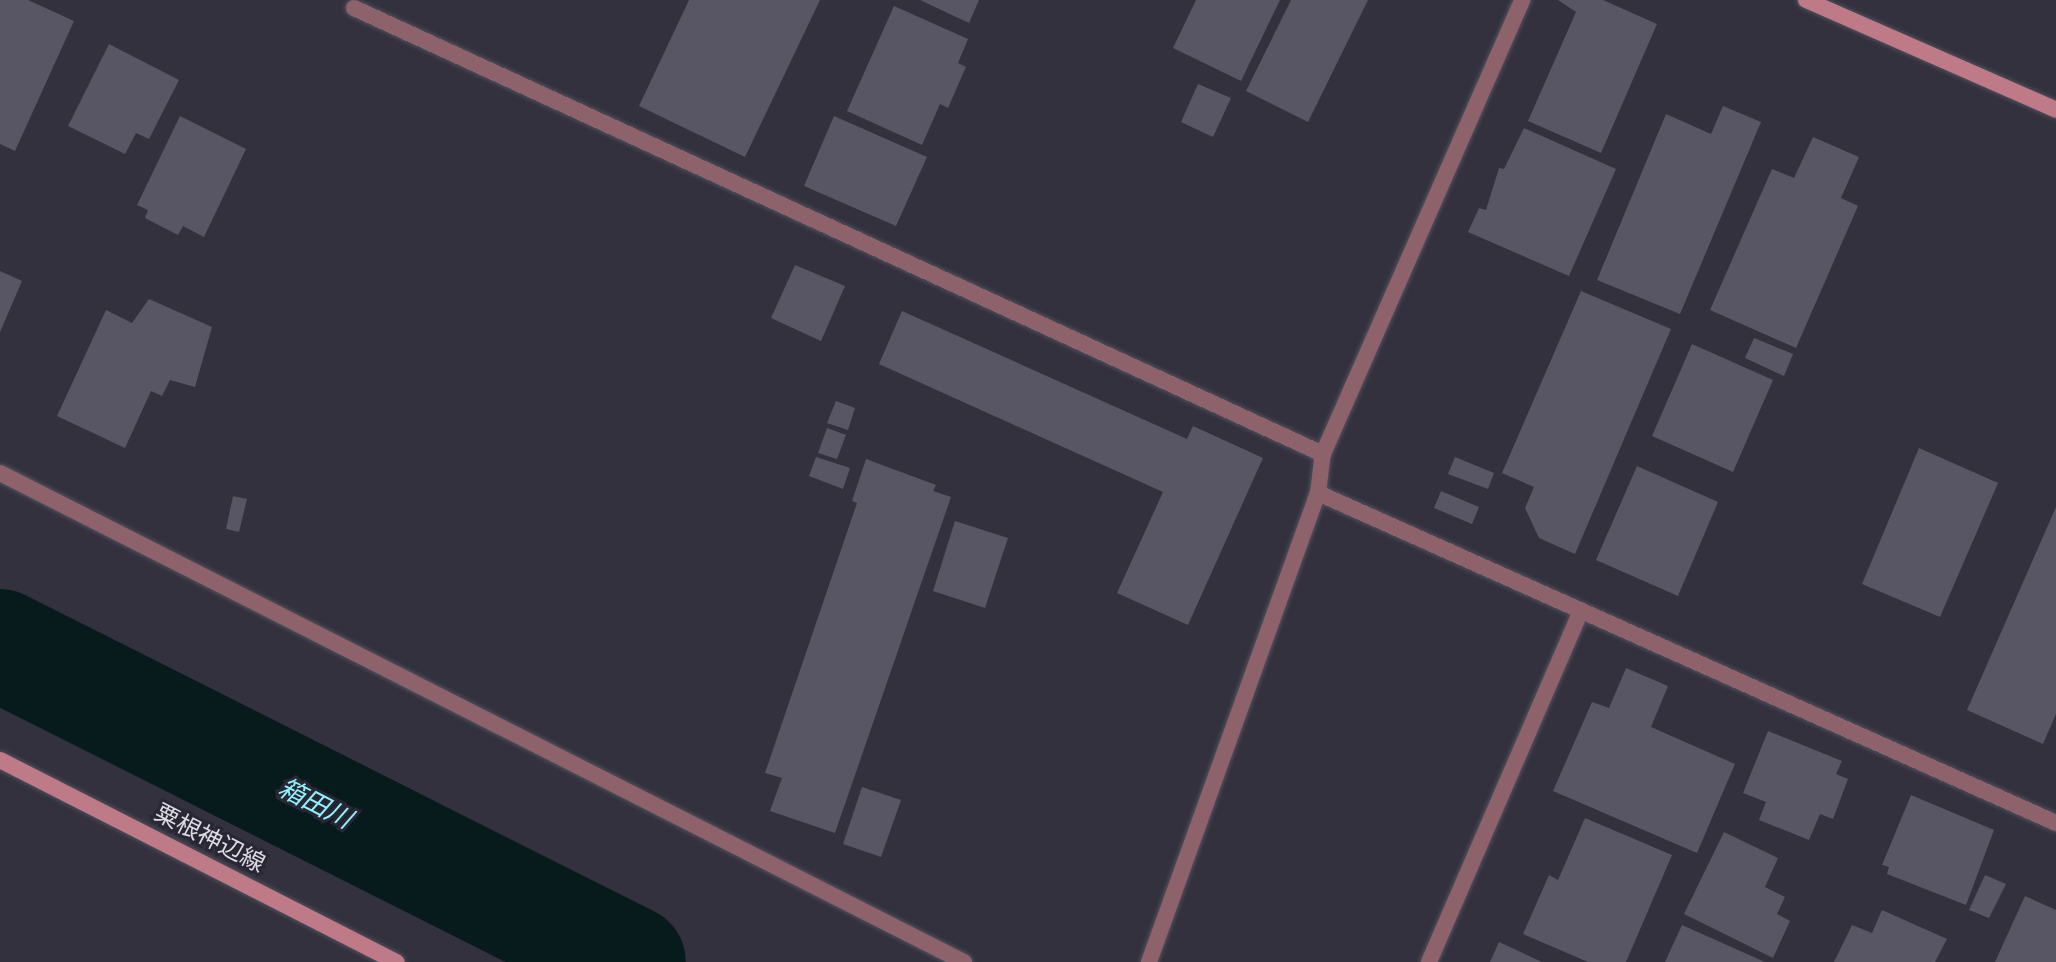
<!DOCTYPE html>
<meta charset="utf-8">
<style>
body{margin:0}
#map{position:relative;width:2056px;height:962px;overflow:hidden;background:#33313e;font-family:Raleway,"Noto Sans JP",sans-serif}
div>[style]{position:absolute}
.river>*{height:112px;margin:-56px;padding:0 56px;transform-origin:56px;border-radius:56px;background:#071b1d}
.building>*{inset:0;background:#585664}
.roads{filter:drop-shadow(0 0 2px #51505c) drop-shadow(0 0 2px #51505c)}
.street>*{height:16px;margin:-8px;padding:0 8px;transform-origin:8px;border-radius:8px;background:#8d626a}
.secondary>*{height:16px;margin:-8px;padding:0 8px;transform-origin:8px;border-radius:8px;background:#bf7a88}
span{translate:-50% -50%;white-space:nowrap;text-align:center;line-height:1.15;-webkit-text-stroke:6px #292734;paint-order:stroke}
.street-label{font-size:24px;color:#dcdbe4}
.water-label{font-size:26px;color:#8ff3fe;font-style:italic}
</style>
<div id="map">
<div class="river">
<i style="left:0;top:645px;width:705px;rotate:26.71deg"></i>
</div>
<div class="building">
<i style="clip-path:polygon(0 0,28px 0,74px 21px,15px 151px,0 144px)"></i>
<i style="clip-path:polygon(689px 0,820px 0,745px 157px,639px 106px)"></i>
<i style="clip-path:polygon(920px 0,979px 0,969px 23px)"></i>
<i style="clip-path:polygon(1196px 0,1280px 0,1241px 81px,1173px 48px)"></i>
<i style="clip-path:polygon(1291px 0,1368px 0,1308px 122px,1246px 91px)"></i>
<i style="clip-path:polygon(1558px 0,1603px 0,1657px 24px,1601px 153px,1528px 121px,1576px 12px)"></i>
<i style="clip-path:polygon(894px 6px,968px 39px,958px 63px,966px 67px,948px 108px,940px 104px,922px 145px,847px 111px)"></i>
<i style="clip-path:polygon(109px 44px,179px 80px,149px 139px,136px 133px,125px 154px,68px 126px)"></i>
<i style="clip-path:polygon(1198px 84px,1231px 98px,1213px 137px,1181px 122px)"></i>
<i style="clip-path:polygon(1723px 106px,1761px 122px,1680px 314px,1597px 280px,1666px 114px,1711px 134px)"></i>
<i style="clip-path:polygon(180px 116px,246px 149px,204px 237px,183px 226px,178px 235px,145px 218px,148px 210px,137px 205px)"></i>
<i style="clip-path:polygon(834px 116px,927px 157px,896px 226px,804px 186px)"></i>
<i style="clip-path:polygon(1524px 128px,1616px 169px,1569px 276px,1468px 232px,1479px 208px,1486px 210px,1499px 168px,1504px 169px)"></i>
<i style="clip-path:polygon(1813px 137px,1859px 157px,1841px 198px,1858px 206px,1796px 348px,1710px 310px,1772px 169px,1794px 178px)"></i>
<i style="clip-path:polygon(795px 265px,845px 286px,821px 341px,771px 318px)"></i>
<i style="clip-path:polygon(0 271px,22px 281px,0 332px)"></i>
<i style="clip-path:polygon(1581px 291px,1671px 329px,1575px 554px,1539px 538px,1525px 508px,1534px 487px,1502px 473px)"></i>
<i style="clip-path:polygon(149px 299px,212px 327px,195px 387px,170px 380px,162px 396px,151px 391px,125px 448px,57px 416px,106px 310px,132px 323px)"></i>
<i style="clip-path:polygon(902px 311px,1187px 439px,1193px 426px,1263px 458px,1188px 625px,1117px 593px,1163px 492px,879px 364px)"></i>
<i style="clip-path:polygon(1754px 338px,1793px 354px,1784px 376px,1745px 358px)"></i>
<i style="clip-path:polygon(1692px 344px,1773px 380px,1733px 472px,1652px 436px)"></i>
<i style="clip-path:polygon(836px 401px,855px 408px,848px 430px,827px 423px)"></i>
<i style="clip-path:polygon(827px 428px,846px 435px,837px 459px,818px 453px)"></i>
<i style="clip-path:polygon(1919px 448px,1998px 483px,1940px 617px,1862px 584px)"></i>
<i style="clip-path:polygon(816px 457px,850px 468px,843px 489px,809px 476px)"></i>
<i style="clip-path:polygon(1455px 457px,1494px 473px,1488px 489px,1448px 474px)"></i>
<i style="clip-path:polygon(866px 459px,936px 485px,933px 491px,951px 497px,835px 833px,770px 811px,782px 778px,765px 773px,857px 503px,852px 501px)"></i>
<i style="clip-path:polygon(1637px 466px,1718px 502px,1678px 596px,1596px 560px)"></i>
<i style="clip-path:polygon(1441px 491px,1479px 507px,1472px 524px,1434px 508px)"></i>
<i style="clip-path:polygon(233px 496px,247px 499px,239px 532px,226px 529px)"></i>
<i style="clip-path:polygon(2056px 507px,2056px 714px,2043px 744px,1967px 710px)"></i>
<i style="clip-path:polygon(955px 521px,1008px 538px,985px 608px,933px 591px)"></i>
<i style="clip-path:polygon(1626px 668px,1668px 686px,1651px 727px,1735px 764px,1697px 853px,1553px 791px,1592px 702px,1609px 708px)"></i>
<i style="clip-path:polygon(1768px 731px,1842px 761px,1836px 774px,1848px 779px,1833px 819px,1820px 814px,1809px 840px,1759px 820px,1766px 802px,1743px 793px)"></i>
<i style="clip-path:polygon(862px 787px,901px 800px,881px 857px,843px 844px)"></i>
<i style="clip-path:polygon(1911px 795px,1994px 830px,1966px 905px,1887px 874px,1889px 867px,1882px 865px)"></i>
<i style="clip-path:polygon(1585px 818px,1672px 855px,1626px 962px,1588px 962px,1523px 934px,1549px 875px,1558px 880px)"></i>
<i style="clip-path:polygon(1724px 832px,1778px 858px,1765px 887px,1785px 897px,1777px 914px,1790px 921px,1773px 958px,1684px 914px)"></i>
<i style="clip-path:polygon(1985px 875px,2006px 884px,1989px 918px,1969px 910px)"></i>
<i style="clip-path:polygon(2025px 896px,2056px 910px,2056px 962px,1995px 962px)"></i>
<i style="clip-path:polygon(1882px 910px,1947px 939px,1935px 962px,1834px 962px,1852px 925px,1872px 933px)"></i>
<i style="clip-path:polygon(1682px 925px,1765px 962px,1665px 962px)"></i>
<i style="clip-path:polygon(1499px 942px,1542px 962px,1490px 962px)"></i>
</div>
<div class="roads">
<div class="street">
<i style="left:354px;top:8px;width:1067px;rotate:24.72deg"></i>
<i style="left:0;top:473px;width:1081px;rotate:26.9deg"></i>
<i style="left:1318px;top:493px;width:808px;rotate:24.09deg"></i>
<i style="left:1149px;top:962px;width:499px;rotate:-70.2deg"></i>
<i style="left:1318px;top:493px;width:39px;rotate:-83deg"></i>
<i style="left:1323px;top:454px;width:496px;rotate:-66.3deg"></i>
<i style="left:1429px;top:962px;width:380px;rotate:-66.6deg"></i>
</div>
<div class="secondary">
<i style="left:1806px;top:0;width:273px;rotate:23.7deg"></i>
<i style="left:0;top:760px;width:445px;rotate:27deg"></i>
</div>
</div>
<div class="street-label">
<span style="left:210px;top:838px;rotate:27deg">粟根神辺線</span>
</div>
<div class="water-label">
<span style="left:315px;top:804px;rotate:27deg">箱田川</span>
</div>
</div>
